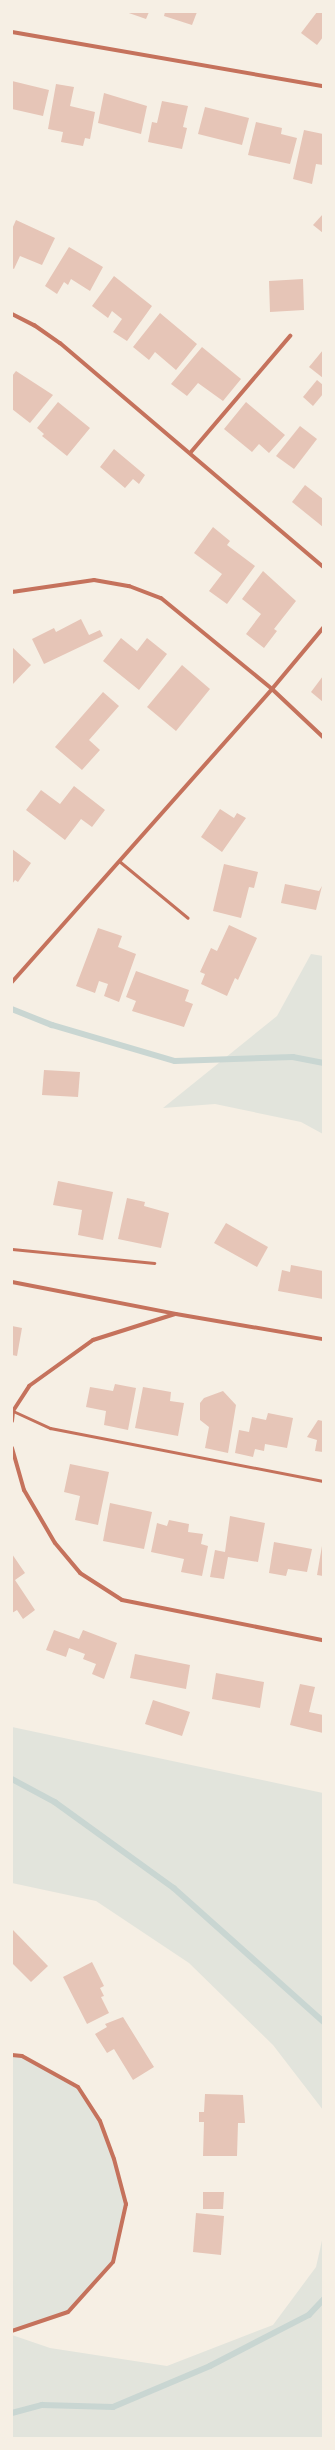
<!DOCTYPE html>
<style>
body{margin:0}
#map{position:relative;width:335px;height:2450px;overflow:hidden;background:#f6efe4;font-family:"Libre Baskerville",serif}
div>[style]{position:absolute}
.green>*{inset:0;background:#e2e4dc}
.stream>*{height:5.5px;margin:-2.75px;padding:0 2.75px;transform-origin:2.75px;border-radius:2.75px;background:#c9d6d2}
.building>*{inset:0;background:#e6c5b7}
.service>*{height:3px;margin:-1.5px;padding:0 1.5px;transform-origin:1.5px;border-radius:1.5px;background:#c5725c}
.minor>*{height:4px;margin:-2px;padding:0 2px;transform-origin:2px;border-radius:2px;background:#c5725c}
span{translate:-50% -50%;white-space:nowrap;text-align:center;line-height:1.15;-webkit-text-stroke:4px #f6efe4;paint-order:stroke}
.frame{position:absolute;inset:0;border:13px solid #f6efe4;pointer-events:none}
</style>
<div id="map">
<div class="green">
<i style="clip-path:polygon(311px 954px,323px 956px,323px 1134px,301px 1122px,215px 1104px,163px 1108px,277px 1016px)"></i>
<i style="clip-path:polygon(12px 1727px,323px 1793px,323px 2110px,273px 2045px,189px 1963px,96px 1901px,12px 1883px)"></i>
<i style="clip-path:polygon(12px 2055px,22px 2056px,78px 2087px,100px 2121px,114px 2159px,126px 2204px,113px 2262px,68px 2312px,12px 2331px)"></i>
<i style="clip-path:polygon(323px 2236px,323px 2438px,12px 2438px,12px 2335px,50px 2348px,167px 2366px,273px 2325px,316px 2267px)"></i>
</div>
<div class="stream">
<i style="left:12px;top:1009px;width:43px;rotate:21.8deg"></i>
<i style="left:52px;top:1025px;width:128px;rotate:16.3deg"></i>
<i style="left:175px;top:1061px;width:118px;rotate:-1.9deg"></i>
<i style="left:293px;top:1057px;width:31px;rotate:11deg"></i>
<i style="left:12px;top:1779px;width:49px;rotate:28.1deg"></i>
<i style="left:55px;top:1802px;width:147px;rotate:35.9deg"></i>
<i style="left:174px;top:1888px;width:200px;rotate:41.8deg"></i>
<i style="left:12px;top:2413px;width:31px;rotate:-15deg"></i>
<i style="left:42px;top:2405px;width:71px;rotate:1.6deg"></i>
<i style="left:113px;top:2407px;width:105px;rotate:-22.9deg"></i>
<i style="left:210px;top:2366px;width:111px;rotate:-27.3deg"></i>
<i style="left:309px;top:2315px;width:21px;rotate:-47deg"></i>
</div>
<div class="building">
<i style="clip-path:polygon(126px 12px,149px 12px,146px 19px)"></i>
<i style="clip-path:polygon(165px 12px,197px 12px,192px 25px,164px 16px)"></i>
<i style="clip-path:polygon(317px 12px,323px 12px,323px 37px,317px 45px,301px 33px)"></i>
<i style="clip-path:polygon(12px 81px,49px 90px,43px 116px,12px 109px)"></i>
<i style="clip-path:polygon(56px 84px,74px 87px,70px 106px,95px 112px,90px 139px,85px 138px,83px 146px,61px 142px,63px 132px,48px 129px)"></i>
<i style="clip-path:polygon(104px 93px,147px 106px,141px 134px,98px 123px)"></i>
<i style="clip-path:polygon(162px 101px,188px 106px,183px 127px,187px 128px,182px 149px,148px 142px,152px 122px,157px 123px)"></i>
<i style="clip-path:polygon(205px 107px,249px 118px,242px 145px,198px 134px)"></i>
<i style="clip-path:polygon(256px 122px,282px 128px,281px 134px,297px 138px,290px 164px,248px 155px)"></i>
<i style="clip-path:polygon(304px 130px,323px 134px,323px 165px,316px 164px,312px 184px,293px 179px)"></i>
<i style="clip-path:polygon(323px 214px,323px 233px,313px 225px)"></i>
<i style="clip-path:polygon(16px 220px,55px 238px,42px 265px,20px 256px,14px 269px,12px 268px,12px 229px)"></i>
<i style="clip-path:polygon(69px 247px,103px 267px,90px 291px,71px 279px,68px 285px,64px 282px,57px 294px,45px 286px)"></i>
<i style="clip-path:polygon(114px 276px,152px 306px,127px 341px,113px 332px,122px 319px,112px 311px,108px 318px,92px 306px)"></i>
<i style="clip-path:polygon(303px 279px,304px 310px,270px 312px,269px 281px)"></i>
<i style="clip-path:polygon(160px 313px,197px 344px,176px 370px,155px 352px,149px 360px,133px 347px)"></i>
<i style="clip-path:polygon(202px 347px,241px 379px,223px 401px,198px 383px,187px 396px,171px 384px)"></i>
<i style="clip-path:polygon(323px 350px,323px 378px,309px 367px)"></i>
<i style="clip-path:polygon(16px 371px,53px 395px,30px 423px,12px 409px,12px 376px)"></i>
<i style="clip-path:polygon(317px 380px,323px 385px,323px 394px,313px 406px,303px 397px)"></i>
<i style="clip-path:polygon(58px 402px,90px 428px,67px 456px,42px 436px,44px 434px,37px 428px)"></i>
<i style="clip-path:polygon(246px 402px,285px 435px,269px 453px,259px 444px,252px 452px,224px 429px)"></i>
<i style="clip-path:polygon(300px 426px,317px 439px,294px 469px,276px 456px)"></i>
<i style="clip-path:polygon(114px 449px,145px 475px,139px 484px,133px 479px,125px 488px,100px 467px)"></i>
<i style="clip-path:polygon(305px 485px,323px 499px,323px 527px,292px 502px)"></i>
<i style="clip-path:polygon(213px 527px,230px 541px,227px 545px,255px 566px,227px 604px,209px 591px,222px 574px,194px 553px)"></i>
<i style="clip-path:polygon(263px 571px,296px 601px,274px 629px,277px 631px,264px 648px,246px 634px,261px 614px,242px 599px)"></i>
<i style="clip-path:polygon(81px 619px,89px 635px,100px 630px,103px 636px,44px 664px,32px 639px,54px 628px,56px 632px)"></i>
<i style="clip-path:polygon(121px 638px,137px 651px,147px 638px,167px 654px,139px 690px,103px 661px)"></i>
<i style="clip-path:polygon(12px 647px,31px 665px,12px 685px)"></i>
<i style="clip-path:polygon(182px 665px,210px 689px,176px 731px,147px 707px)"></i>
<i style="clip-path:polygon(323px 676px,323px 702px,311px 692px)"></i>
<i style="clip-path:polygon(103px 692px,119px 706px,89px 740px,100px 750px,82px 770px,55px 747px)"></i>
<i style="clip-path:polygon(74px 786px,105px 810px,92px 827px,81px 819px,65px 840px,26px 810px,41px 790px,60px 804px)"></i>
<i style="clip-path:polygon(220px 809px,234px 818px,237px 813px,246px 818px,222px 852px,201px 837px)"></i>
<i style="clip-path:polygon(12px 849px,31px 863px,18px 882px,15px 880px,12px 884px)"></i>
<i style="clip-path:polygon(224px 864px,258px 872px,254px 888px,249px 887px,241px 918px,213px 911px)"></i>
<i style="clip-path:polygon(285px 884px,319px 891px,322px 886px,316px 910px,281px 903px)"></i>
<i style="clip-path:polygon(229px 925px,257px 938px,238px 980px,235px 978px,227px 996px,201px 984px,205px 974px,200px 972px,211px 948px,217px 951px)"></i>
<i style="clip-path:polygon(98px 928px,122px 936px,118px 947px,136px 954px,119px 1002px,104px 996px,108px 984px,99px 981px,95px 993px,76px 986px)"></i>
<i style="clip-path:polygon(136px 971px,189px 990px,185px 1001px,193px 1004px,184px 1027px,132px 1011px,136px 1001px,126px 997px)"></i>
<i style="clip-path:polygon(44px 1070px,80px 1072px,78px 1097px,42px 1095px)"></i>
<i style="clip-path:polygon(58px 1181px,113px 1192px,103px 1240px,78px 1235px,82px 1210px,53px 1205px)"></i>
<i style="clip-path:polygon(127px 1198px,145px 1202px,144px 1206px,169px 1213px,161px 1248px,118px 1239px)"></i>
<i style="clip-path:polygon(226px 1223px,268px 1247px,257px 1267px,214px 1243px)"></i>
<i style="clip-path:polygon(291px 1265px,323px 1271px,323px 1299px,278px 1291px,282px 1270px,290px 1272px)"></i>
<i style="clip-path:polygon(12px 1326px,22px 1328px,17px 1356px,12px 1355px)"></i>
<i style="clip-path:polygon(115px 1384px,136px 1388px,128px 1430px,104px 1425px,106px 1411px,86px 1407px,90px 1387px,113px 1391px)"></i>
<i style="clip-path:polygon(143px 1387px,171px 1392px,170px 1401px,184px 1403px,178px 1436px,135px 1428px)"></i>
<i style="clip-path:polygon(223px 1391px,236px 1405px,228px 1453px,205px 1448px,209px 1427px,200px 1420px,200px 1403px,204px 1398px)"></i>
<i style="clip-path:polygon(268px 1413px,293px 1418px,287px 1448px,265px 1444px,264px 1451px,255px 1449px,253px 1457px,235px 1453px,239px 1430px,249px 1432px,252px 1417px,266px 1420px)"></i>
<i style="clip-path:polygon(318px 1420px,323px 1421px,323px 1452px,315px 1451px,317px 1440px,307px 1437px)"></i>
<i style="clip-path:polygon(70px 1464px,109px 1472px,98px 1525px,75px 1520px,80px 1496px,64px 1492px)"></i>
<i style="clip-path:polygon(110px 1503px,152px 1512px,144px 1549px,103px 1541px)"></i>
<i style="clip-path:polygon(230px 1516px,265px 1523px,258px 1562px,228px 1557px,224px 1579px,210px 1577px,215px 1550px,225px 1552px)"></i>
<i style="clip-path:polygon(169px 1520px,189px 1524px,188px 1532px,203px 1534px,201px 1544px,208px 1546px,202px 1576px,181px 1572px,184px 1559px,151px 1552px,157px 1523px,167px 1526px)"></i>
<i style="clip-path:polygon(274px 1542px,312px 1549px,307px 1572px,288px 1569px,286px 1576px,269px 1573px)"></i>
<i style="clip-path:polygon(322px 1546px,323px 1546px,323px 1576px,317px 1575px)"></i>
<i style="clip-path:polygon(12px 1554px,25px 1573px,15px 1580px,35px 1610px,23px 1619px,17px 1610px,12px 1613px)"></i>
<i style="clip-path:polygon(54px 1630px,79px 1639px,83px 1630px,117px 1643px,104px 1679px,92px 1674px,96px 1664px,83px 1659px,85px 1654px,69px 1648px,66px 1657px,46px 1650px)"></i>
<i style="clip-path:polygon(135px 1654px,190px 1665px,186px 1689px,130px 1678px)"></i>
<i style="clip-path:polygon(216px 1673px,264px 1682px,260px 1708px,212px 1699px)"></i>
<i style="clip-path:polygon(300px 1684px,315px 1687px,309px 1712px,323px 1715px,323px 1733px,290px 1725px)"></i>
<i style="clip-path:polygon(153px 1700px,190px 1712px,182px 1736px,145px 1724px)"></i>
<i style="clip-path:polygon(12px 1929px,48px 1966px,31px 1982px,12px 1963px)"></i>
<i style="clip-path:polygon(92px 1962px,104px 1986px,100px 1988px,104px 1996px,101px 1997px,109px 2013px,87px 2024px,63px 1977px)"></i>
<i style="clip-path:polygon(123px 2017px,154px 2067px,133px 2080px,114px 2049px,107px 2053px,95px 2034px,107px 2027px,105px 2024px)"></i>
<i style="clip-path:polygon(205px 2094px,243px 2095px,245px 2123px,238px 2123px,237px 2156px,203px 2156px,204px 2122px,199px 2122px,199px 2112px,204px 2112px)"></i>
<i style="clip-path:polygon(203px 2192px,224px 2192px,223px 2209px,203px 2209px)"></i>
<i style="clip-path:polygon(196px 2213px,224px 2216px,221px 2255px,193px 2252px)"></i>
</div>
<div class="service">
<i style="left:119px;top:861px;width:89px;rotate:39.6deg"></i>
<i style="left:12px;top:1249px;width:143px;rotate:5.6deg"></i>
<i style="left:13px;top:1411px;width:41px;rotate:24.7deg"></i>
<i style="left:50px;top:1428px;width:278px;rotate:11deg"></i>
</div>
<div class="minor">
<i style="left:12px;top:32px;width:316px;rotate:9.9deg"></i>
<i style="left:12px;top:314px;width:25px;rotate:27deg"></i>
<i style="left:34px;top:325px;width:32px;rotate:35deg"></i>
<i style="left:60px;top:343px;width:345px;rotate:40.4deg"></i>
<i style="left:191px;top:452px;width:153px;rotate:-49.5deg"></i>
<i style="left:12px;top:592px;width:83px;rotate:-8.3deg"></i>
<i style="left:94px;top:580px;width:36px;rotate:10deg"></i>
<i style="left:129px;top:586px;width:34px;rotate:21deg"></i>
<i style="left:161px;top:598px;width:144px;rotate:39.3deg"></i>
<i style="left:272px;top:689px;width:70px;rotate:43.3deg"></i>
<i style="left:12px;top:982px;width:392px;rotate:-48.4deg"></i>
<i style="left:272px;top:689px;width:80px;rotate:-50.1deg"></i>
<i style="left:12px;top:1282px;width:167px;rotate:11deg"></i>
<i style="left:176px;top:1314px;width:149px;rotate:9.7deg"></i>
<i style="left:12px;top:1421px;width:10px;rotate:-84deg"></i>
<i style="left:13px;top:1411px;width:30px;rotate:-57deg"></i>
<i style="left:29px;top:1386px;width:79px;rotate:-35.7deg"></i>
<i style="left:93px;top:1340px;width:86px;rotate:-17.6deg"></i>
<i style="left:12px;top:1448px;width:44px;rotate:74.1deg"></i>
<i style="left:24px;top:1490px;width:61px;rotate:59.7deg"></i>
<i style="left:55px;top:1543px;width:39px;rotate:50deg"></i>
<i style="left:80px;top:1573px;width:50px;rotate:32.7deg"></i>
<i style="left:122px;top:1600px;width:205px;rotate:11.3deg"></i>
<i style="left:12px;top:2055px;width:10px;rotate:6deg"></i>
<i style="left:22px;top:2056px;width:64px;rotate:29deg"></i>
<i style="left:78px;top:2087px;width:40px;rotate:57.1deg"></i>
<i style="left:100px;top:2121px;width:40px;rotate:69.8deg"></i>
<i style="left:114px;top:2159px;width:47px;rotate:75.1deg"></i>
<i style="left:126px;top:2204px;width:59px;rotate:102.6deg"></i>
<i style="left:113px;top:2262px;width:67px;rotate:132deg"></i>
<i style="left:68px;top:2312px;width:59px;rotate:161.3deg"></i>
</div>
<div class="frame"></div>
</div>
